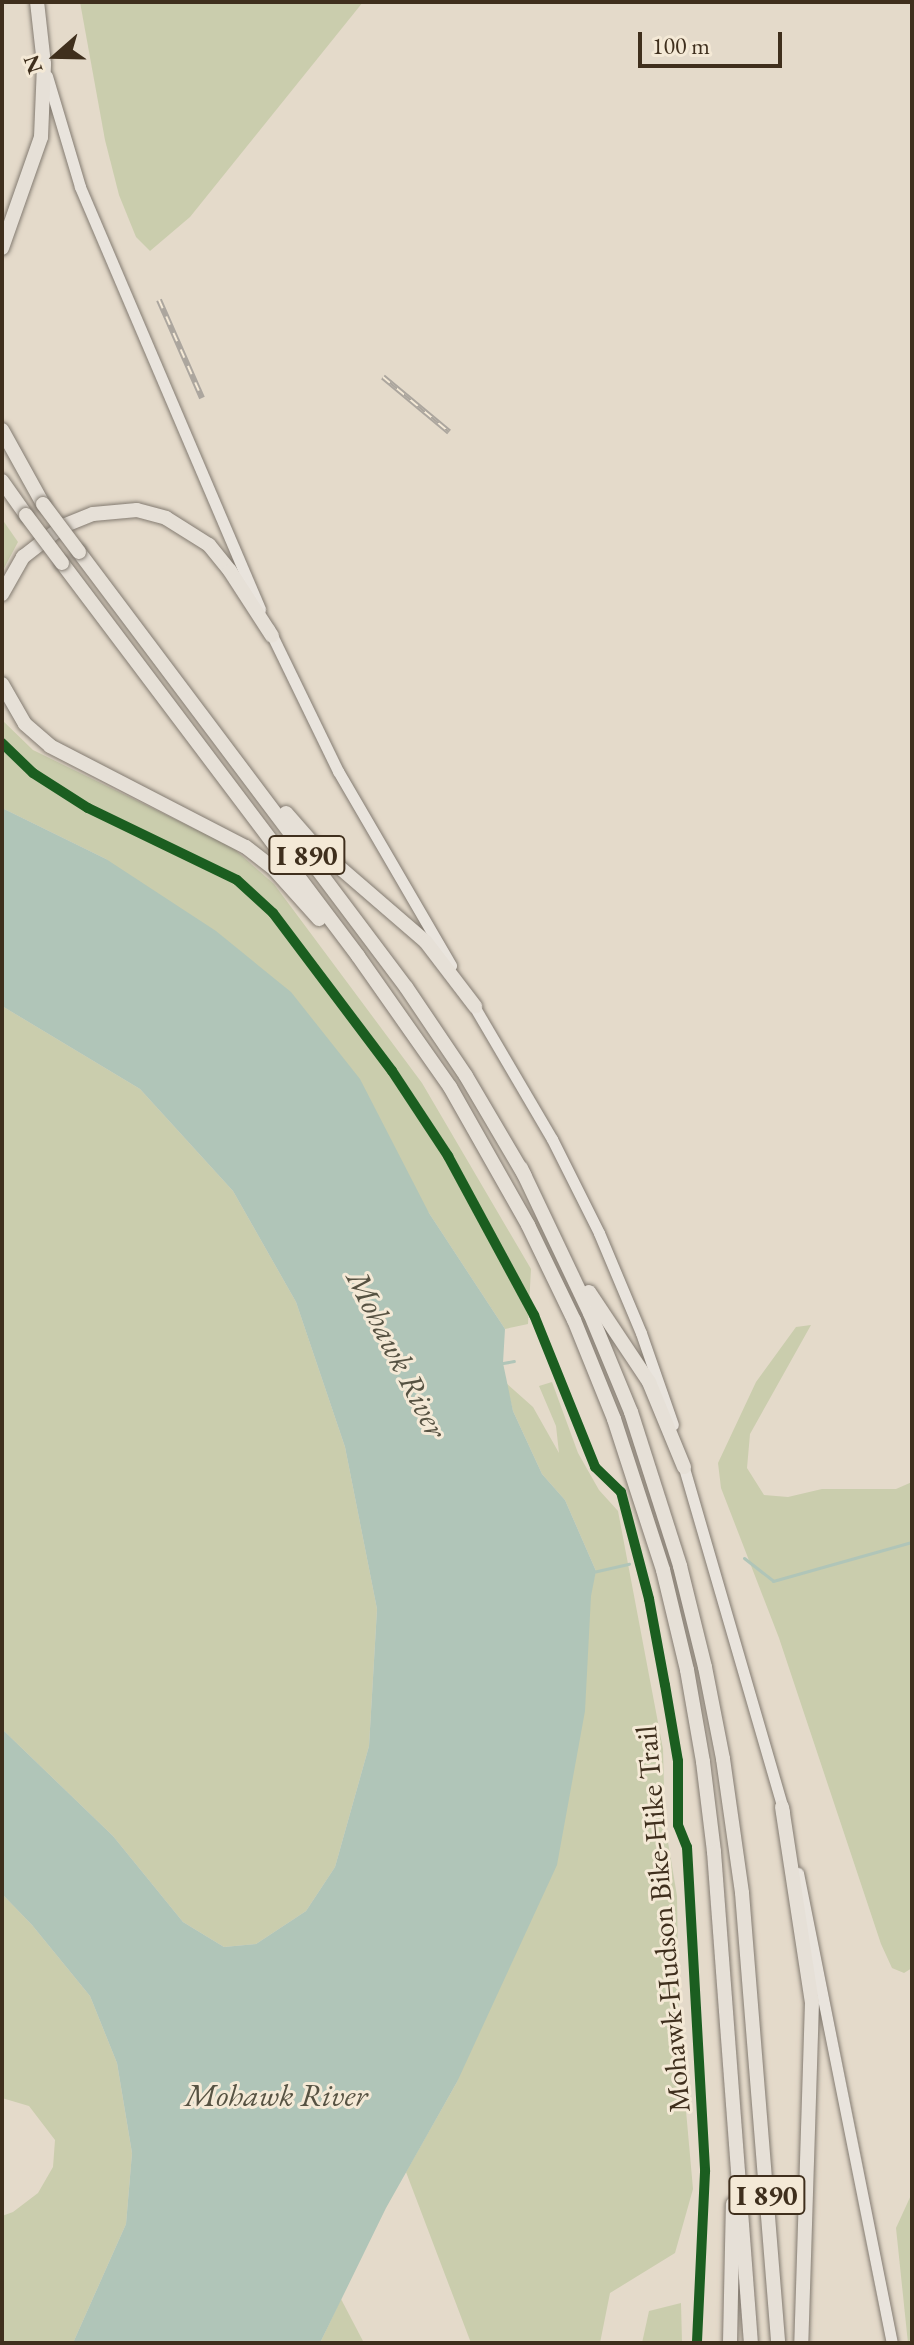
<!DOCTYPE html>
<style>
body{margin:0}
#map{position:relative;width:914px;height:2345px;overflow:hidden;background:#e4daca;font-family:"EB Garamond",serif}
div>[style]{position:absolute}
.green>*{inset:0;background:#cacdad}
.water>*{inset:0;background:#b0c5b8}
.stream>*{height:3px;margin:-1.5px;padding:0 1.5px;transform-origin:1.5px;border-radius:1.5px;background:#b0c5b8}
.roads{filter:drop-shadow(0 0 2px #837b71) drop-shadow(0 0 2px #837b71)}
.secondary>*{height:11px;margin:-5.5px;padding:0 5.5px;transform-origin:5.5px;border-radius:5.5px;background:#e9e4dd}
.highway>*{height:14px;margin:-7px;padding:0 7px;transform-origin:7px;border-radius:7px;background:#e6e0d7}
.rail>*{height:6px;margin-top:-3px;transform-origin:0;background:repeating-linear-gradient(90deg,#f4e9d6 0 9px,#aca69e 0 18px);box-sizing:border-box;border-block:2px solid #aca69e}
.bridges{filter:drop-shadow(0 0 2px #837b71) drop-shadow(0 0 2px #837b71)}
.highway-bridge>*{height:14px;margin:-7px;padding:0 7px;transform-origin:7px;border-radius:7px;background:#e6e0d7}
.cycleway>*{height:10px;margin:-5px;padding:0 5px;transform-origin:5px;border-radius:5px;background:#1b5e20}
span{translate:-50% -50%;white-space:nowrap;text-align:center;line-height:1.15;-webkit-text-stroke:6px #f4e9d6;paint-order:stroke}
.shield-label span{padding:2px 6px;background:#f4e9d6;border:2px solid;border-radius:6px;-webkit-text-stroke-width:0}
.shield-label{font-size:28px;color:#3f2f1d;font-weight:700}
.street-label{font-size:30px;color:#3f2f1d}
.water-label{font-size:32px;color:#565242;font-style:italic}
.frame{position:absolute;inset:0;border:4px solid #3f2f1d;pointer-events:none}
.north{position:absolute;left:16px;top:16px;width:80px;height:80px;-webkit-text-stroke:6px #f4e9d6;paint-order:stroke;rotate:250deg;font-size:22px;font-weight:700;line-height:32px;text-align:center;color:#3f2f1d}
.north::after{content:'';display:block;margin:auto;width:28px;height:36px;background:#3f2f1d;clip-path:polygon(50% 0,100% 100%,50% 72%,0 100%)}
.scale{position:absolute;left:638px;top:32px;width:144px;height:36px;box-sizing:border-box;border:4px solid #3f2f1d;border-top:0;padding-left:10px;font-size:24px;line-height:28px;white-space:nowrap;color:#3f2f1d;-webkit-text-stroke:6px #f4e9d6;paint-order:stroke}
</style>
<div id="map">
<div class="green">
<i style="clip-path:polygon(80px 2px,363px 2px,190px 217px,150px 251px,136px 237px,119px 195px,105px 140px)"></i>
<i style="clip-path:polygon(2px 519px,18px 542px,2px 572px)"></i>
<i style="clip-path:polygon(2px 720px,33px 750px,232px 847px,274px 884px,422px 1083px,531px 1269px,528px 1324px,505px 1329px,429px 1213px,106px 859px,2px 808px)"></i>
<i style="clip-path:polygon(2px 1006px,140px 1089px,233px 1191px,296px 1302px,345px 1447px,377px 1609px,369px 1746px,335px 1867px,306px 1911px,256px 1944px,224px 1947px,183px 1922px,113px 1836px,2px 1729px)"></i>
<i style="clip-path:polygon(811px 1325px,750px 1434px,747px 1468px,764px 1495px,788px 1497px,822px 1489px,896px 1489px,912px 1482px,912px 1968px,904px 1973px,892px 1968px,881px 1944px,779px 1638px,721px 1488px,718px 1463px,756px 1382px,796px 1327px)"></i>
<i style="clip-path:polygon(552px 1382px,578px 1453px,599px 1490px,618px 1511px,663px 1749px,665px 1824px,677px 1896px,679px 2032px,693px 2189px,675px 2253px,610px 2293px,600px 2343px,471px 2343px,406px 2172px,457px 2082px,596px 1571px,565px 1500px,542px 1474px,513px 1411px,506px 1383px,533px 1407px,559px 1453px,556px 1426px,539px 1386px)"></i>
<i style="clip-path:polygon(2px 1894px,32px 1925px,90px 1996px,117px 2063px,132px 2153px,126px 2224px,73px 2343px,2px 2343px,2px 2216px,13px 2212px,38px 2193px,53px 2167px,55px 2140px,29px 2106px,2px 2098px)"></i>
<i style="clip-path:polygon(912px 2193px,912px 2343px,908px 2343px,896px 2228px)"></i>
<i style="clip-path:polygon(341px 2299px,364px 2343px,320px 2343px)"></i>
<i style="clip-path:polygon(681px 2303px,682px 2343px,642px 2343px,649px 2311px)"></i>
</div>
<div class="water">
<i style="clip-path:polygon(2px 808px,106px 859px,216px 931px,291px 992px,360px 1079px,429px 1213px,505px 1329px,503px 1363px,513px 1411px,542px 1474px,565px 1500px,596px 1571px,591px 1596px,585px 1711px,557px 1865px,457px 2082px,386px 2208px,320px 2343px,73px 2343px,126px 2224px,132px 2153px,117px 2063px,90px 1996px,32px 1925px,2px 1894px,2px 1729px,113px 1836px,183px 1922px,224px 1947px,256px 1944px,306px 1911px,335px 1867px,369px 1746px,377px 1609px,345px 1447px,296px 1302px,233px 1191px,140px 1089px,2px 1006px)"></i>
</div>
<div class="stream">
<i style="left:503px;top:1363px;width:11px;rotate:-10deg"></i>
<i style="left:744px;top:1558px;width:37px;rotate:38deg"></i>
<i style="left:773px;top:1581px;width:144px;rotate:-15.7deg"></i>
<i style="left:593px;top:1572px;width:37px;rotate:-13deg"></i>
</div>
<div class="roads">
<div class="secondary">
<i style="left:47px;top:76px;width:116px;rotate:73.4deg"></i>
<i style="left:80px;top:187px;width:459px;rotate:66.9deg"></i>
<i style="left:269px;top:629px;width:158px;rotate:64.1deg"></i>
<i style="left:338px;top:771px;width:225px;rotate:59.8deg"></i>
<i style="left:471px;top:1001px;width:160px;rotate:59.6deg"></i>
<i style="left:552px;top:1139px;width:105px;rotate:63.4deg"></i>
<i style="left:599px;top:1233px;width:108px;rotate:67.2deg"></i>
<i style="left:641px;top:1333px;width:97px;rotate:70.8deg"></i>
<i style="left:682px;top:1461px;width:366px;rotate:73.8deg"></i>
<i style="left:798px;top:1873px;width:479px;rotate:78.7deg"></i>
</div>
<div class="highway">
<i style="left:2px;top:248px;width:118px;rotate:-70.6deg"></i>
<i style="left:41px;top:137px;width:73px;rotate:-87.6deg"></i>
<i style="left:44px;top:64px;width:62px;rotate:-96.4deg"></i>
<i style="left:2px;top:430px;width:85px;rotate:61deg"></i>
<i style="left:2px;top:481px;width:42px;rotate:54.8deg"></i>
<i style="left:79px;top:552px;width:544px;rotate:53.07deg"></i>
<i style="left:406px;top:987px;width:107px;rotate:56deg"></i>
<i style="left:466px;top:1076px;width:116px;rotate:59.5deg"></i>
<i style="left:62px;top:563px;width:492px;rotate:53deg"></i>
<i style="left:358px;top:956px;width:160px;rotate:54.9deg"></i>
<i style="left:450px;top:1087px;width:159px;rotate:60.5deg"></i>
<i style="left:528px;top:1225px;width:106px;rotate:64.2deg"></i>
<i style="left:574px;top:1320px;width:107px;rotate:68deg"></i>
<i style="left:614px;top:1419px;width:159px;rotate:72deg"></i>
<i style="left:663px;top:1570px;width:103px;rotate:76.5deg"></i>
<i style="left:687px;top:1670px;width:93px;rotate:80.1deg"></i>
<i style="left:703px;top:1762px;width:91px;rotate:83deg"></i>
<i style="left:714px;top:1852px;width:492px;rotate:85.7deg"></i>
<i style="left:2px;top:594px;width:43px;rotate:-60.4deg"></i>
<i style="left:23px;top:557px;width:51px;rotate:-37.8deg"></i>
<i style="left:63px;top:526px;width:32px;rotate:-22deg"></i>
<i style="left:93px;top:514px;width:44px;rotate:-5.2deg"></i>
<i style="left:137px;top:510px;width:30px;rotate:15deg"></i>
<i style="left:166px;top:518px;width:51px;rotate:32.1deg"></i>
<i style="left:209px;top:545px;width:33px;rotate:51deg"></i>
<i style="left:230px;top:571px;width:77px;rotate:57.1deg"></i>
<i style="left:2px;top:684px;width:46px;rotate:60.1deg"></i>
<i style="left:25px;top:724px;width:33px;rotate:41deg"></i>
<i style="left:50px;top:746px;width:220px;rotate:27.3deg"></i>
<i style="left:246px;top:847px;width:37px;rotate:38deg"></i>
<i style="left:275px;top:870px;width:66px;rotate:48.1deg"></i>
<i style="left:286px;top:813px;width:45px;rotate:48.6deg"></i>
<i style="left:316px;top:847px;width:145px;rotate:40.8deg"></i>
<i style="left:426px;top:942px;width:81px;rotate:52.6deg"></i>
<i style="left:521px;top:1168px;width:161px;rotate:64.6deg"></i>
<i style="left:590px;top:1313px;width:107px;rotate:67.5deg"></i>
<i style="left:631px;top:1412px;width:162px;rotate:72.3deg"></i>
<i style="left:680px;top:1566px;width:104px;rotate:76.1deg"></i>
<i style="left:705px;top:1667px;width:94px;rotate:78.9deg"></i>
<i style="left:723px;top:1759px;width:135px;rotate:81.9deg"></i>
<i style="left:742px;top:1893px;width:451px;rotate:85.4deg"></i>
<i style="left:589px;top:1292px;width:108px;rotate:56.3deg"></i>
<i style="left:649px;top:1382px;width:92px;rotate:67.6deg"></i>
<i style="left:782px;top:1807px;width:197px;rotate:81.3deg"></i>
<i style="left:812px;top:2002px;width:341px;rotate:91.8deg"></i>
<i style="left:730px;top:2343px;width:139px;rotate:-88.8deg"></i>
</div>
</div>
<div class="rail">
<i style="left:159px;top:300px;width:107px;rotate:66.3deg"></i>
<i style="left:383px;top:377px;width:86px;rotate:39.8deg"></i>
</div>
<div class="bridges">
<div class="highway-bridge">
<i style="left:43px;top:504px;width:60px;rotate:53.1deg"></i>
<i style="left:26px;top:515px;width:60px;rotate:53.1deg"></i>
</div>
</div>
<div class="cycleway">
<i style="left:2px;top:743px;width:43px;rotate:44.1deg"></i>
<i style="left:33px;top:773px;width:65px;rotate:32.5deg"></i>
<i style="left:88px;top:808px;width:165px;rotate:25.8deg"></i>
<i style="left:237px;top:880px;width:49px;rotate:42.5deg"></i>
<i style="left:273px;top:913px;width:198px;rotate:53deg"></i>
<i style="left:392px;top:1071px;width:102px;rotate:56.6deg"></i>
<i style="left:448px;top:1156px;width:181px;rotate:61.6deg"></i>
<i style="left:534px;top:1315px;width:164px;rotate:68.1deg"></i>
<i style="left:595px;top:1467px;width:36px;rotate:44deg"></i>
<i style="left:621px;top:1492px;width:111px;rotate:75.3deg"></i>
<i style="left:649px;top:1599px;width:87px;rotate:79.5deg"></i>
<i style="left:665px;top:1685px;width:77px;rotate:80.3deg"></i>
<i style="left:678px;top:1761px;width:64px;rotate:90deg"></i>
<i style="left:678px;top:1825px;width:24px;rotate:68deg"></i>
<i style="left:687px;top:1847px;width:325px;rotate:86.8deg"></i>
<i style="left:705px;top:2172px;width:171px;rotate:92.7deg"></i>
</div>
<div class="shield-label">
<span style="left:307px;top:855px">I 890</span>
<span style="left:767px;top:2195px">I 890</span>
</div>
<div class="street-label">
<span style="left:663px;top:1919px;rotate:-95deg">Mohawk-Hudson Bike-Hike Trail</span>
</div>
<div class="water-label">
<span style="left:397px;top:1354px;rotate:63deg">Mohawk River</span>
<span style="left:276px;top:2095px">Mohawk River</span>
</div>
<div class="frame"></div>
<div class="north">N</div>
<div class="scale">100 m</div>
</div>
